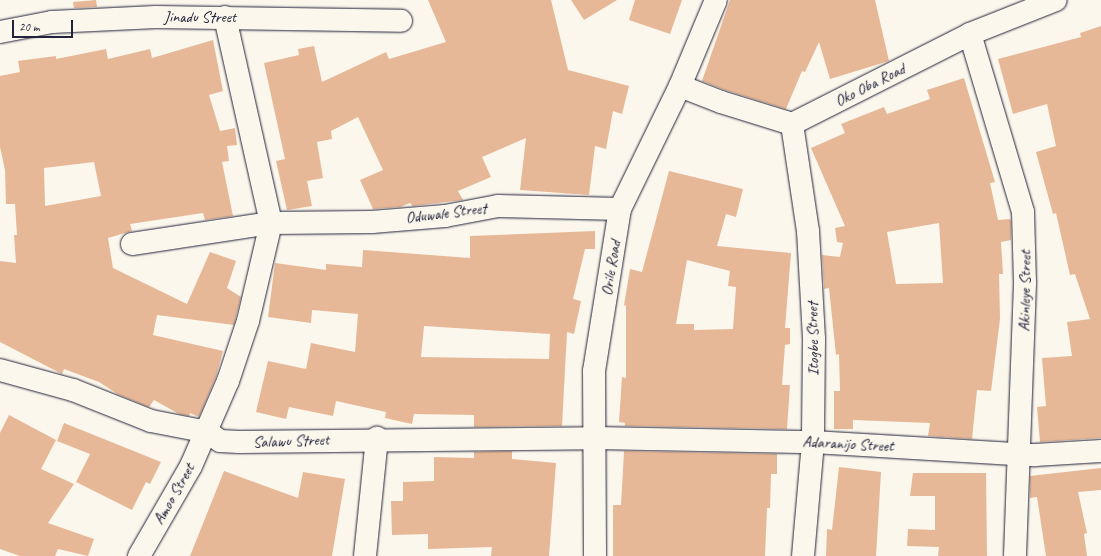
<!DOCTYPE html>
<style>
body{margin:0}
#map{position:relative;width:1101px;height:556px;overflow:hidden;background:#fbf7ec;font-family:Caveat,sans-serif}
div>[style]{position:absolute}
.building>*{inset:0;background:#e7b897}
.roads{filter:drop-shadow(0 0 1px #22223b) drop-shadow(0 0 1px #22223b)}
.street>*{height:22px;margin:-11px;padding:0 11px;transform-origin:11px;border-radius:11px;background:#fbf7ec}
.secondary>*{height:22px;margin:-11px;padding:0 11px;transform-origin:11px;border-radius:11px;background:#fbf7ec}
span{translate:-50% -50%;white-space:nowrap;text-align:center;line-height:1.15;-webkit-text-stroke:3.5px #fbf7ec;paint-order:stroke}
.street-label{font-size:16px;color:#22223b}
.scale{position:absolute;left:12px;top:20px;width:61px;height:18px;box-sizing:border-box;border:2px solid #22223b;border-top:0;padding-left:5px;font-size:12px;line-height:14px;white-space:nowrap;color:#22223b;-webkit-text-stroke:3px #fbf7ec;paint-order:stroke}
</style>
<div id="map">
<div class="building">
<i style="clip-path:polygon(96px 0,97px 7px,74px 8px,73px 2px)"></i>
<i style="clip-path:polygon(428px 0,551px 0,568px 70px,629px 86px,622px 114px,613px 111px,606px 149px,595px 146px,589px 195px,520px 190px,526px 138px,482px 157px,491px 177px,458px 191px,463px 200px,413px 206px,410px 203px,400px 207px,373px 209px,360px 180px,383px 170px,358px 117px,331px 131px,332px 139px,317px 142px,323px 178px,307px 181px,312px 206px,287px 210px,276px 161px,285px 159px,264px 63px,299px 55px,298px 49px,314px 46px,322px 82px,386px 52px,389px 59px,446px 42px)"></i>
<i style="clip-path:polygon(571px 0,617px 0,584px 20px)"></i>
<i style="clip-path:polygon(635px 0,682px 0,670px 34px,629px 20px)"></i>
<i style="clip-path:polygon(730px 0,875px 0,889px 61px,830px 79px,819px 42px,805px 72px,802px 71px,786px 109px,725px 90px,702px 81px)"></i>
<i style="clip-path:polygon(1101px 26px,1101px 438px,1040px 442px,1037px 407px,1046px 406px,1042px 358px,1072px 356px,1067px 322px,1090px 319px,1075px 274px,1070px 275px,1056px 213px,1053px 214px,1036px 152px,1056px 146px,1047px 104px,1013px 114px,998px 59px,1081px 37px,1080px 33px)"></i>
<i style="clip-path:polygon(evenodd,213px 40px,223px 91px,209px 95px,220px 131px,235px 128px,237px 145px,227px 146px,229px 161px,222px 162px,233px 216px,205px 220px,203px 213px,130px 224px,132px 231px,108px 238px,113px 268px,187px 304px,210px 252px,236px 261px,227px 288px,241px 297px,234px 325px,157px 315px,153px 335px,223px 351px,216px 377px,199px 417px,190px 413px,189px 416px,179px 414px,154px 400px,149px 407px,119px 395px,99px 382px,64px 369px,62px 374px,0 342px,0 261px,16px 263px,14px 235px,17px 235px,15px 204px,6px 204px,5px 170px,0 147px,0 76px,20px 72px,18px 61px,56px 56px,56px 59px,106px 49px,108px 59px,150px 49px,152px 58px,213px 40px,94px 162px,101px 196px,45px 206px,44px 168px,94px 162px)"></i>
<i style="clip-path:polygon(evenodd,964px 78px,995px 182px,990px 183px,998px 220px,1010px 219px,1011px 222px,1011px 240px,1001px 242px,1003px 274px,999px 274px,1000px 319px,991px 391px,977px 390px,972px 439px,928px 436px,930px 423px,853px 420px,853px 429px,834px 429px,834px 391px,840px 391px,839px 354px,836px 355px,829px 288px,824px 289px,824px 285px,822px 255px,840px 257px,843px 243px,837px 242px,835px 228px,845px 226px,811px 148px,845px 133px,841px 124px,884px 107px,887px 114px,930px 99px,927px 90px,964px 78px,939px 223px,943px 283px,896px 284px,887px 232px,939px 223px)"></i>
<i style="clip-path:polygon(evenodd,669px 171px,743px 189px,736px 217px,726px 214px,717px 246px,791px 253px,785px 328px,790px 328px,790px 344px,785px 345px,782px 385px,790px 385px,787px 429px,625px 426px,625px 423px,619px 422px,622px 377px,626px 378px,626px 306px,624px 305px,630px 269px,642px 272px,669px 171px,687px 260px,730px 271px,728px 286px,736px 287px,733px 329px,694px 330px,694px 324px,676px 324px,687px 260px)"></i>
<i style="clip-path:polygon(evenodd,595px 231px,595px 249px,585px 249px,573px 299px,581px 301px,574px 334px,567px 332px,562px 426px,474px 427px,474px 415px,414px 414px,412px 424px,385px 418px,386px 412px,336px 401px,333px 416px,289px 407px,286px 419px,256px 412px,268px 361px,306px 369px,311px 343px,355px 352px,358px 314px,312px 310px,311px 323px,268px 317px,275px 263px,326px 270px,326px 264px,362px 267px,363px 250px,470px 258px,470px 236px,595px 231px,424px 326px,550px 334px,549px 359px,421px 357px,424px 326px)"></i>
<i style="clip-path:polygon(9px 415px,56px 440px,41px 469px,74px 484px,48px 523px,94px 539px,88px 556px,58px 549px,55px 556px,20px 556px,0 549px,0 433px)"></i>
<i style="clip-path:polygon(64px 423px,161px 462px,150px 484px,146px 482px,132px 510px,76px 482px,90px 454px,57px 441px)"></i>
<i style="clip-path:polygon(512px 451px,512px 459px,556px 463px,549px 556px,491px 556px,492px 547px,428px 549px,428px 534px,392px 535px,391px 501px,403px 501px,403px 482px,434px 481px,434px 457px,474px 458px,474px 452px)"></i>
<i style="clip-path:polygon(624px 451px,777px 454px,777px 474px,771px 474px,770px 508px,767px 508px,765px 556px,613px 556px,613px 505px,621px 505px)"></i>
<i style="clip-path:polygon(839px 467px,881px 472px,876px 556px,826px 556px,827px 529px,832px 530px)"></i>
<i style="clip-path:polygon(1101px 468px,1101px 490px,1078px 492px,1087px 533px,1084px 534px,1087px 556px,1046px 556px,1037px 497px,1030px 498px,1030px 476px)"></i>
<i style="clip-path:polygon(224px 471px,298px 498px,303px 472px,345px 479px,332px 556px,190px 556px)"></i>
<i style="clip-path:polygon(913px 473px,986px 473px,987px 556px,938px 556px,939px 547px,907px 546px,908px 529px,935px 530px,935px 496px,910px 496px)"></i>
</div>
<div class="roads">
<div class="street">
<i style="left:0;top:32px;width:53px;rotate:-10.9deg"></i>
<i style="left:52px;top:22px;width:104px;rotate:-2.8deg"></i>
<i style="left:156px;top:17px;width:245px;rotate:0.9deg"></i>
<i style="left:970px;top:34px;width:186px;rotate:73.4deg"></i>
<i style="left:1023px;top:212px;width:71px;rotate:88.4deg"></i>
<i style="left:1025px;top:283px;width:273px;rotate:92.1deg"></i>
<i style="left:792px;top:124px;width:108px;rotate:81.5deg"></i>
<i style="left:808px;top:231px;width:108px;rotate:86.8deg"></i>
<i style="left:814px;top:339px;width:103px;rotate:90.6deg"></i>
<i style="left:813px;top:442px;width:114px;rotate:95deg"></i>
<i style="left:132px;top:244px;width:141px;rotate:-8.6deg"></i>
<i style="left:271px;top:223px;width:101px;rotate:-0.6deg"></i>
<i style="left:372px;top:222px;width:73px;rotate:-4.7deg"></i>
<i style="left:445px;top:216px;width:54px;rotate:-10.7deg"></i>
<i style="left:498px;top:206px;width:122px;rotate:1.4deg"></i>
<i style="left:0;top:370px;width:76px;rotate:15.3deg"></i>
<i style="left:73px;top:390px;width:84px;rotate:21.7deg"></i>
<i style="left:151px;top:421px;width:58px;rotate:10.9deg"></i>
<i style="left:208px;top:432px;width:15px;rotate:37deg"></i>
<i style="left:220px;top:441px;width:19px;rotate:3deg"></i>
<i style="left:239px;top:442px;width:356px;rotate:-0.6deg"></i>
<i style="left:595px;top:438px;width:218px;rotate:1.1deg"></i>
<i style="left:813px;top:442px;width:222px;rotate:3.4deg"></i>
<i style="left:1035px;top:455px;width:66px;rotate:-3.5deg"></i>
<i style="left:139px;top:556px;width:104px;rotate:-60deg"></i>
<i style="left:191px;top:466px;width:93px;rotate:-66.5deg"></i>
<i style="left:228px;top:381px;width:63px;rotate:-71.6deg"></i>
<i style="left:248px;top:321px;width:101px;rotate:-76.8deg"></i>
<i style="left:271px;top:223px;width:211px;rotate:-102.6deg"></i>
<i style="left:365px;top:556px;width:119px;rotate:-84.2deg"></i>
</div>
<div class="secondary">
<i style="left:680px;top:86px;width:44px;rotate:21.3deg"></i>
<i style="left:721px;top:102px;width:74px;rotate:17.2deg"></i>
<i style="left:792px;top:124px;width:199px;rotate:-26.8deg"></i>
<i style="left:970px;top:34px;width:92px;rotate:-21.6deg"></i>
<i style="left:595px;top:556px;width:185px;rotate:-90.3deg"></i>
<i style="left:594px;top:371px;width:164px;rotate:-80.9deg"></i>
<i style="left:620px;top:209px;width:137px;rotate:-64deg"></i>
<i style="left:680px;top:86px;width:93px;rotate:-67.3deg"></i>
</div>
</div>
<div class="street-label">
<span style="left:200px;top:17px">Jinadu Street</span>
<span style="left:870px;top:85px;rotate:-27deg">Oko Oba Road</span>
<span style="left:446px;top:213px;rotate:-7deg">Oduwale Street</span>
<span style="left:611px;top:268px;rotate:-81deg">Orile Road</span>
<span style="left:1025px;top:291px;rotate:-89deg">Akinleye Street</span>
<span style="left:813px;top:339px;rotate:-91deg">Itogbe Street</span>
<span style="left:291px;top:441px;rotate:-2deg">Salawu Street</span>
<span style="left:848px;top:444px;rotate:3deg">Adaranijo Street</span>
<span style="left:174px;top:494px;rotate:-60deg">Amoo Street</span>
</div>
<div class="scale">20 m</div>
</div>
